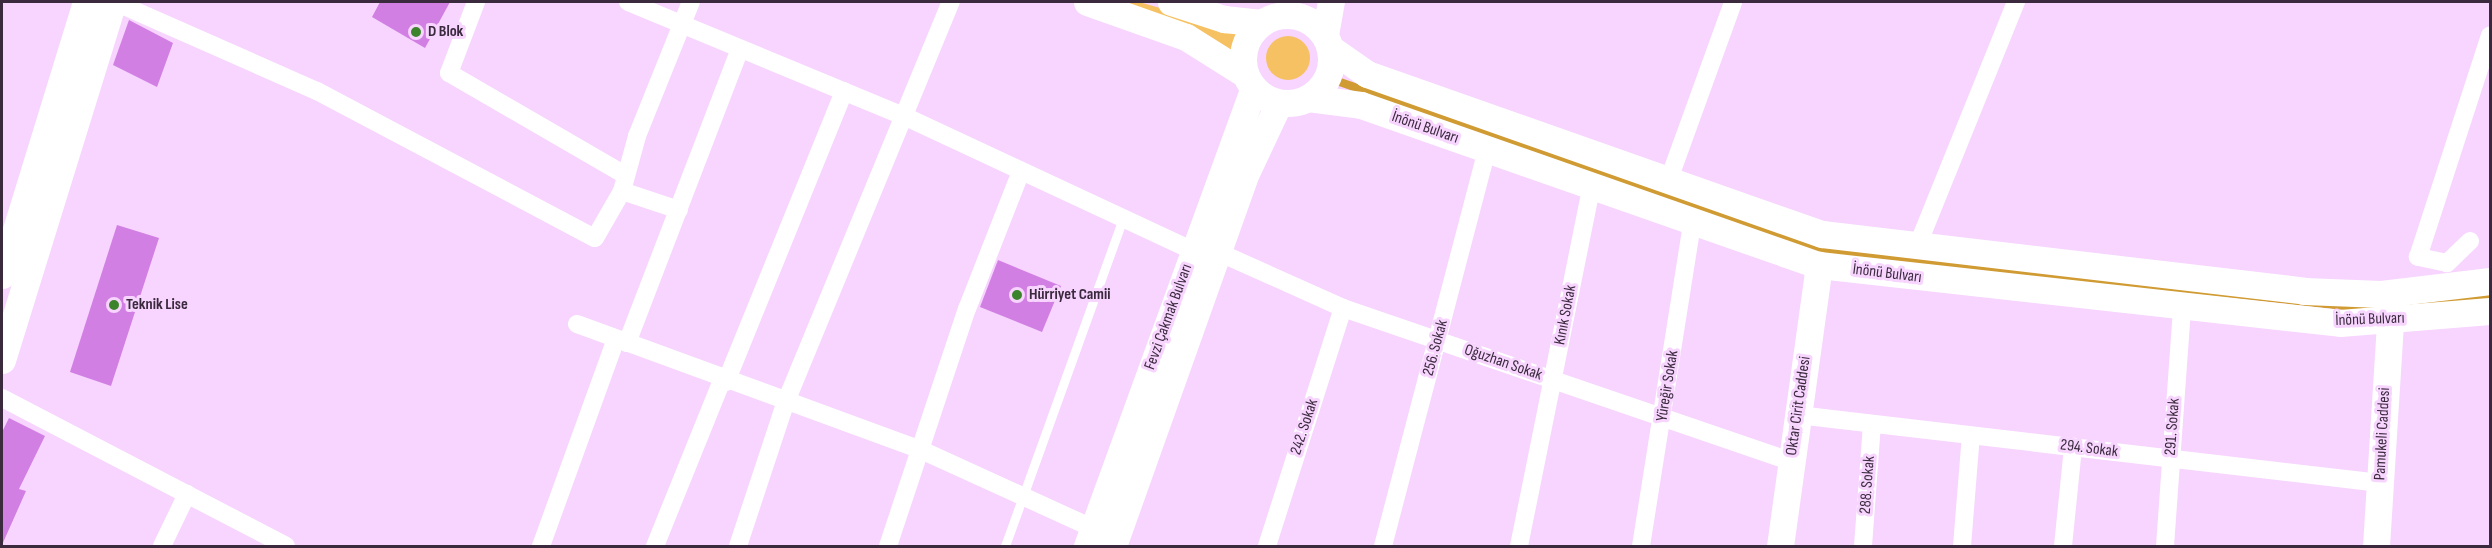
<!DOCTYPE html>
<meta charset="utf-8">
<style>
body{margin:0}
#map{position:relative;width:2492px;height:548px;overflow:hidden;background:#f7d5fe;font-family:"Sofia Sans Condensed",sans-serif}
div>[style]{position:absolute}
.green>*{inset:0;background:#f6c162}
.round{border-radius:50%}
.forest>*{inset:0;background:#d09b33}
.building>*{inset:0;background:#d27fe4}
.lane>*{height:9px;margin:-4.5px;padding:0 4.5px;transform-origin:4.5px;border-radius:4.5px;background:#fff}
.street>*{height:18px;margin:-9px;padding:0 9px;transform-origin:9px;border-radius:9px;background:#fff}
.secondary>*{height:27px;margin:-13.5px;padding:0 13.5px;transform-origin:13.5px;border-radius:13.5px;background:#fff}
.secondary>.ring{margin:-13.5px;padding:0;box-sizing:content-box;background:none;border:27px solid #fff;border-radius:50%}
.dots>*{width:16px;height:16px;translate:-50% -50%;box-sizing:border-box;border:3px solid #f7d5fe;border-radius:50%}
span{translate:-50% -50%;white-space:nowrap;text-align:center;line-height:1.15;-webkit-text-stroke:6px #f7d5fe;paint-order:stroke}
.poi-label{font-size:16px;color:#3b2a3e;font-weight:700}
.left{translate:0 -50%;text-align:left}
.street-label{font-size:16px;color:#3b2a3e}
.frame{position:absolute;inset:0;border:3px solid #3b2a3e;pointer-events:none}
</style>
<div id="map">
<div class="green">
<i style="clip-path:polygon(1119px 2px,1139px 2px,1237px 30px,1230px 52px,1196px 29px)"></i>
<i class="round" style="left:1266px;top:36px;width:44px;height:44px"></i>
</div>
<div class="forest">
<i style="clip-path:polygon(1338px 77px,1833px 248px,2148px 284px,2490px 292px,2490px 300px,2383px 314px,1827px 256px,1336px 85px)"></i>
</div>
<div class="building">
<i style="clip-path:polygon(380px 2px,450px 2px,425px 48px,372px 17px)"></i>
<i style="clip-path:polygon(129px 20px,173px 43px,157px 87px,113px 65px)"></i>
<i style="clip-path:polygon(117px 225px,159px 238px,111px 386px,70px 372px)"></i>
<i style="clip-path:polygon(998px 260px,1061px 286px,1042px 332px,980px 307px)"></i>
<i style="clip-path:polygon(9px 418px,45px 436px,19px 489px,26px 491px,2px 545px,2px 432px)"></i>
</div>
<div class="lane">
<i style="left:1005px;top:546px;width:349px;rotate:-70.2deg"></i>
</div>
<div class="street">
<i style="left:115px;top:2px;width:221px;rotate:23.8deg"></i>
<i style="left:317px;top:91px;width:314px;rotate:27.9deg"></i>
<i style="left:595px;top:238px;width:54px;rotate:-60.1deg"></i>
<i style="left:622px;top:191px;width:57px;rotate:-74.7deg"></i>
<i style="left:637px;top:136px;width:144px;rotate:-68.1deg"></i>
<i style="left:476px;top:2px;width:76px;rotate:110.8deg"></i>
<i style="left:449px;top:73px;width:203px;rotate:30.1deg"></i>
<i style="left:628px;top:2px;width:301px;rotate:22.5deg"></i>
<i style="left:906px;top:117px;width:317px;rotate:25deg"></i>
<i style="left:1668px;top:182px;width:191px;rotate:-70.1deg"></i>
<i style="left:622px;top:191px;width:60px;rotate:18.4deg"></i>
<i style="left:2470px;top:241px;width:32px;rotate:136deg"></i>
<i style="left:2447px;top:263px;width:30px;rotate:-168deg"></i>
<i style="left:2418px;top:257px;width:233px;rotate:-72deg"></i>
<i style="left:1917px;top:247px;width:264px;rotate:-68deg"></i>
<i style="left:1218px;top:252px;width:137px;rotate:24.1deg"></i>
<i style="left:1343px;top:308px;width:475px;rotate:18.9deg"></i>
<i style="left:577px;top:324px;width:364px;rotate:20.1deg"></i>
<i style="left:919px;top:449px;width:190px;rotate:24.5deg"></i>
<i style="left:627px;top:343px;width:315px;rotate:-69deg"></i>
<i style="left:726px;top:382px;width:314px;rotate:-67.9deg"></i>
<i style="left:2px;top:398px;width:320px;rotate:27.5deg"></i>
<i style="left:1798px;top:415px;width:586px;rotate:6.66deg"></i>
<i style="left:162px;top:546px;width:58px;rotate:-64.3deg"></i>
<i style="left:541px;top:546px;width:220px;rotate:-70.1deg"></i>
<i style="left:655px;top:546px;width:179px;rotate:-68deg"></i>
<i style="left:738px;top:546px;width:150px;rotate:-71.7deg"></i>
<i style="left:785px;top:404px;width:435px;rotate:-67.6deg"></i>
<i style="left:888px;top:546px;width:250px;rotate:-71.6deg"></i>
<i style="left:967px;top:309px;width:148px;rotate:-68.6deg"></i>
<i style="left:1267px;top:546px;width:250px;rotate:-72.3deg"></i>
<i style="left:1383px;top:546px;width:410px;rotate:-75.3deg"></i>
<i style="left:1519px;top:546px;width:364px;rotate:-78.6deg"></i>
<i style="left:1641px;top:546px;width:325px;rotate:-81deg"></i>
<i style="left:1863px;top:546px;width:122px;rotate:-85.8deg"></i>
<i style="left:1962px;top:546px;width:111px;rotate:-85.4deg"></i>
<i style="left:2063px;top:546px;width:100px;rotate:-84.2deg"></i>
<i style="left:2165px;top:546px;width:240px;rotate:-85.9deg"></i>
</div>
<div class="secondary">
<i style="left:1087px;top:2px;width:105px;rotate:19.5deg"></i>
<i style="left:1186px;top:37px;width:70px;rotate:32.1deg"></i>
<i style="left:1171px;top:2px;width:56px;rotate:17.8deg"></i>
<i style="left:1224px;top:19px;width:37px;rotate:6deg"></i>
<i class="ring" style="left:1243px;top:15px;width:61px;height:61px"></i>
<i style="left:1325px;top:35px;width:34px;rotate:-80deg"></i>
<i style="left:1330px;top:48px;width:45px;rotate:35.1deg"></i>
<i style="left:1367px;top:74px;width:482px;rotate:19.4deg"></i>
<i style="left:1822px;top:234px;width:485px;rotate:6.7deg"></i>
<i style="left:2304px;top:291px;width:77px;rotate:2.2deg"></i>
<i style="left:2381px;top:294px;width:110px;rotate:-6.8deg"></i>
<i style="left:1308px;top:98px;width:53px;rotate:7.5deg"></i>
<i style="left:1361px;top:105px;width:485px;rotate:19.3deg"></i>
<i style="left:1819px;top:265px;width:524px;rotate:6.35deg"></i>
<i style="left:2340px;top:323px;width:150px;rotate:-4.6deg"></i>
<i style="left:2px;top:275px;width:286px;rotate:-72.9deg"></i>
<i style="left:2px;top:360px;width:375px;rotate:-72.8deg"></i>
<i style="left:1087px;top:546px;width:487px;rotate:-70deg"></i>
<i style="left:1113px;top:546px;width:396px;rotate:-70.4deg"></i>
<i style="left:1246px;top:173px;width:77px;rotate:-64.8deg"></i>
<i style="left:1780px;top:546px;width:284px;rotate:-82.1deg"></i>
<i style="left:2376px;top:546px;width:224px;rotate:-86.4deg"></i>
</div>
<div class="dots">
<i style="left:416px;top:32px;background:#3c842b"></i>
<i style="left:1017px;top:295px;background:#3c842b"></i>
<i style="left:114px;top:305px;background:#3c842b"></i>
</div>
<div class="poi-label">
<span class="left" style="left:428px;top:32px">D Blok</span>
<span class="left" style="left:1029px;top:295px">Hürriyet Camii</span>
<span class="left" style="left:126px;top:305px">Teknik Lise</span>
</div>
<div class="street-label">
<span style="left:1425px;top:128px;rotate:19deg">İnönü Bulvarı</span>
<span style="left:1887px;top:274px;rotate:7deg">İnönü Bulvarı</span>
<span style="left:1566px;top:315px;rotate:-79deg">Kınık Sokak</span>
<span style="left:1169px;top:317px;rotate:-70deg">Fevzi Çakmak Bulvarı</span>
<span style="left:2370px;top:320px;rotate:-2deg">İnönü Bulvarı</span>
<span style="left:1436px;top:348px;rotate:-75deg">256. Sokak</span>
<span style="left:1503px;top:363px;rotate:19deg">Oğuzhan Sokak</span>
<span style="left:1668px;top:386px;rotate:-81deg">Yüreğir Sokak</span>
<span style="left:1799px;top:406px;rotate:-82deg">Oktar Cirit Caddesi</span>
<span style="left:1305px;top:427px;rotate:-72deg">242. Sokak</span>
<span style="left:2173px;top:427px;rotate:-86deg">291. Sokak</span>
<span style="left:2383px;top:434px;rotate:-87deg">Pamukeli Caddesi</span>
<span style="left:2089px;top:449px;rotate:7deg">294. Sokak</span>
<span style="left:1868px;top:485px;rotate:-86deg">288. Sokak</span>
</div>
<div class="frame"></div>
</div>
